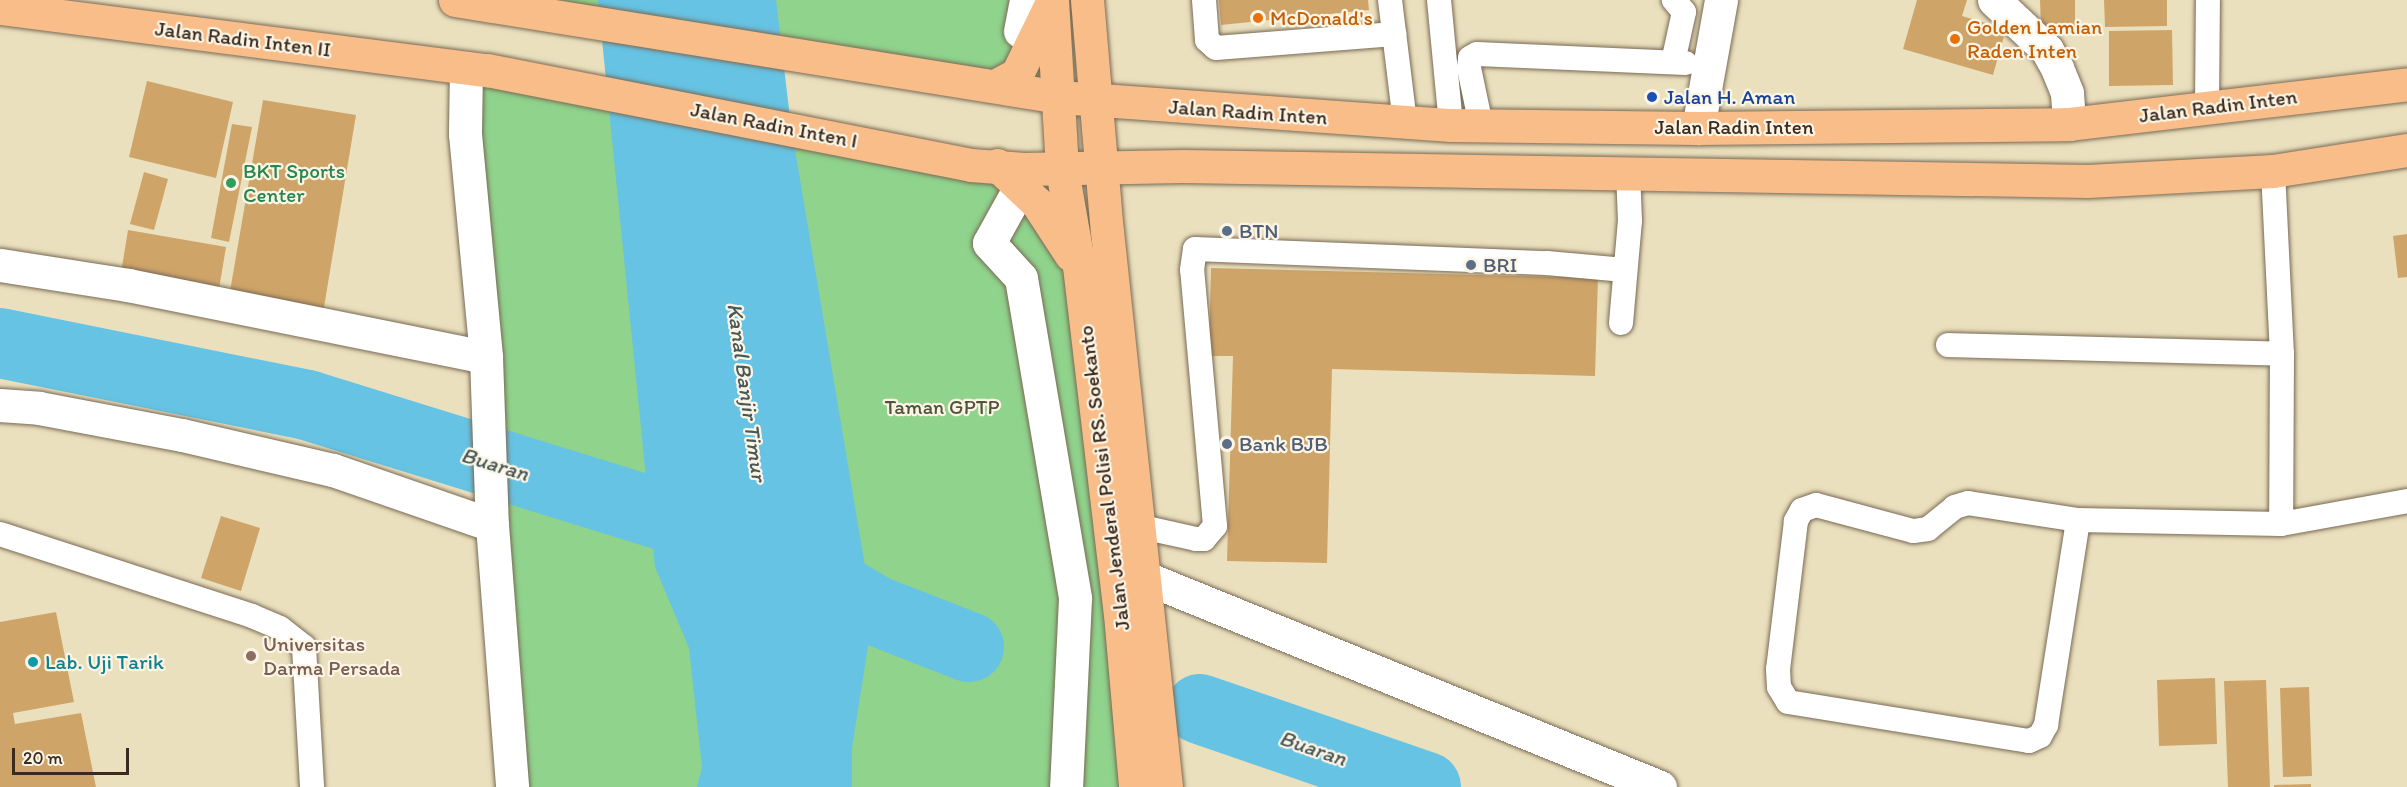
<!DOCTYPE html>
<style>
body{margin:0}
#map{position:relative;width:2407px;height:787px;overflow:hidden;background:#ebe0bd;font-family:Itim,sans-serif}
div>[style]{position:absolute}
.green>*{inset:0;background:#8fd38c}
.water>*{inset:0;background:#66c3e4}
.river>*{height:70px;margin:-35px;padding:0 35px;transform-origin:35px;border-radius:35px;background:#66c3e4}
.building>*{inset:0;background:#cfa469}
.roads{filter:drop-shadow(0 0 2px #796a56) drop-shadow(0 0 2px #796a56)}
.service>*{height:24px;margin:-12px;padding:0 12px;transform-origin:12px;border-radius:12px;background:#fff}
.pedestrian>*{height:33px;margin:-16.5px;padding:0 16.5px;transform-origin:16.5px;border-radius:16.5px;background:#fff}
.minor>*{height:33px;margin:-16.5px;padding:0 16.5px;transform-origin:16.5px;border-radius:16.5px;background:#fff}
.primary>*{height:33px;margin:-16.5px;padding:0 16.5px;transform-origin:16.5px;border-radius:16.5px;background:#f8bd89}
.dots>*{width:16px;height:16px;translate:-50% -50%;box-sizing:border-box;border:3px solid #fcf5e5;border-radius:50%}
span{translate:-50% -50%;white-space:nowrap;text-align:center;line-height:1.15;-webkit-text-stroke:4.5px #fcf5e5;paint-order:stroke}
.food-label{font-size:21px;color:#c56008}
.left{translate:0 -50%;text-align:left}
.street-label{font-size:21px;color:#3b2a1e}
.transit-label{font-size:21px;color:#164399}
.leisure-label{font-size:21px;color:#27864d}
.service-label{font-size:21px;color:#4e5e75}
.park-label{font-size:21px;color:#50543a}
.education-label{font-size:21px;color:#785e54}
.culture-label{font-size:21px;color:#0d838f}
.water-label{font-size:22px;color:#485859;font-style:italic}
.scale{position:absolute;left:12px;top:748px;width:117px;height:27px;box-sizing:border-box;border:3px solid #3b2a1e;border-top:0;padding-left:8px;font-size:18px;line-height:21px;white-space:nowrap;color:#3b2a1e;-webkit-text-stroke:4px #fcf5e5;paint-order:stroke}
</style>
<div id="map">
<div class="green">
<i style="clip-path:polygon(456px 0,1052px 0,1059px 97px)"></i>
<i style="clip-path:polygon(487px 70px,997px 165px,1079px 266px,1135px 787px,512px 787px,465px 134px)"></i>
</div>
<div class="water">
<i style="clip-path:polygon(598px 0,776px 0,791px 126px,873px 614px,852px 748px,852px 787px,697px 787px,702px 767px,689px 648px,655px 567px)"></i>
</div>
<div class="river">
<i style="left:0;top:343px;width:313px;rotate:11.4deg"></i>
<i style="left:307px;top:405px;width:483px;rotate:17.2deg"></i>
<i style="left:768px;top:548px;width:123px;rotate:30.3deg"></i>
<i style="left:874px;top:610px;width:102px;rotate:21.3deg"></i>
<i style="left:1200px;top:709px;width:239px;rotate:19deg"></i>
</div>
<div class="building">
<i style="clip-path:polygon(1219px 0,1368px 0,1369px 10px,1221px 25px)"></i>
<i style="clip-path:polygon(1917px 0,1967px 0,1962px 16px,2006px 29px,1993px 75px,1903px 49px)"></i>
<i style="clip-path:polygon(2040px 0,2075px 0,2075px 27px,2041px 28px)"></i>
<i style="clip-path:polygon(2104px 0,2167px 0,2167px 26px,2105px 27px)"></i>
<i style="clip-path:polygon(2172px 30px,2173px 85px,2109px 86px,2109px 31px)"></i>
<i style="clip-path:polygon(147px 81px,233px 102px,216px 178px,129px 157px)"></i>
<i style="clip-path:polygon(263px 100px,356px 115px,323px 313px,229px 297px)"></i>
<i style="clip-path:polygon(232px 124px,252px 127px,229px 242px,211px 238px)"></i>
<i style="clip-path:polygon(144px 172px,168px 179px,154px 230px,130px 224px)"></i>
<i style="clip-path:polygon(128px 230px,226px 247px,218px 295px,120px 279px)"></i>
<i style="clip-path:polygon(2407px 234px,2407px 277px,2398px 278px,2393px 236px)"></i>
<i style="clip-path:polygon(1211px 268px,1598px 278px,1595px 376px,1332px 369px,1327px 563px,1227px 561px,1233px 356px,1209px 356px)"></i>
<i style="clip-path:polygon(221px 516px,260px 528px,241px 591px,201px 578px)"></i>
<i style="clip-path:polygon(56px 612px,74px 702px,13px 713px,15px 724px,81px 713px,96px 787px,0 787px,0 622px)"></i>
<i style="clip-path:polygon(2215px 678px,2217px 744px,2159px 746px,2157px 680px)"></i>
<i style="clip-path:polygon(2266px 680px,2270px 787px,2228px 787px,2224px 681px)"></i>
<i style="clip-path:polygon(2309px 687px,2312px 776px,2283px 777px,2280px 688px)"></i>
<i style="clip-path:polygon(2311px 784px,2311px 787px,2274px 787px,2274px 785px)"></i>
</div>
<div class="roads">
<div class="service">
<i style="left:1204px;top:0;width:40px;rotate:85.7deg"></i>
<i style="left:1207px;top:40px;width:12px;rotate:42deg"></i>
<i style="left:1216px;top:48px;width:179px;rotate:-4.5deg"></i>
<i style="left:1390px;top:0;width:123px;rotate:83deg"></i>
<i style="left:1439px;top:0;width:126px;rotate:84.5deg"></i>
<i style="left:1673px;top:62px;width:51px;rotate:-77.6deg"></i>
<i style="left:1684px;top:12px;width:16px;rotate:-130deg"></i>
<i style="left:2207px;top:107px;width:107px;rotate:-89.5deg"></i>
<i style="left:1481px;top:125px;width:58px;rotate:-101.9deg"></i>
<i style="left:1469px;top:68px;width:10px;rotate:-84deg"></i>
<i style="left:1470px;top:58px;width:8px;rotate:-30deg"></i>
<i style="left:1477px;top:54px;width:209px;rotate:2.5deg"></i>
<i style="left:2273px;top:171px;width:183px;rotate:87.2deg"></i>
<i style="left:2282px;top:354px;width:170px;rotate:90.3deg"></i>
<i style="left:1621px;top:323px;width:102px;rotate:-85deg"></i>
<i style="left:1630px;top:221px;width:50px;rotate:-92.3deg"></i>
<i style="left:1948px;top:345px;width:334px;rotate:1.5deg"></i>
<i style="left:2078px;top:520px;width:111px;rotate:-171.2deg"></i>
<i style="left:1968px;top:503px;width:14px;rotate:163deg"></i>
<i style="left:1955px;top:507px;width:35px;rotate:141deg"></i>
<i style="left:1928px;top:529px;width:15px;rotate:172deg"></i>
<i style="left:1913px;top:531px;width:100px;rotate:-165deg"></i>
<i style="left:1816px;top:505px;width:15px;rotate:160deg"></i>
<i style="left:1802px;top:510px;width:13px;rotate:119deg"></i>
<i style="left:1796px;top:521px;width:149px;rotate:96.9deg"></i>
<i style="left:1778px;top:669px;width:18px;rotate:87deg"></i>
<i style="left:1779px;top:687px;width:17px;rotate:59deg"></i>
<i style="left:1788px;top:702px;width:244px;rotate:9.2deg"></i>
<i style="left:2029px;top:741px;width:12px;rotate:-24deg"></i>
<i style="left:2040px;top:736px;width:13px;rotate:-61deg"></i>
<i style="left:2046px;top:725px;width:207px;rotate:-81.1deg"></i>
<i style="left:2078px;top:520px;width:203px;rotate:1.1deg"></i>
<i style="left:2281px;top:524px;width:128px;rotate:-10.3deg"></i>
<i style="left:1142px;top:527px;width:55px;rotate:12.5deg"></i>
<i style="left:1196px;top:539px;width:8px"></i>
<i style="left:1204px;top:539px;width:17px;rotate:-50deg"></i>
<i style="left:1215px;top:526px;width:257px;rotate:-95.1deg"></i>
<i style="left:1192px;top:270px;width:21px;rotate:-82deg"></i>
<i style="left:1195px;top:249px;width:352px;rotate:2.3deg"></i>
<i style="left:1547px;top:263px;width:78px;rotate:5.1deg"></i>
<i style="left:0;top:534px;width:265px;rotate:18deg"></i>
<i style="left:252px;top:616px;width:30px;rotate:23deg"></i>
<i style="left:280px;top:628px;width:31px;rotate:38deg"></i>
<i style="left:304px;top:647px;width:140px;rotate:86.7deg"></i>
</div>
<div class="pedestrian">
<i style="left:1020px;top:31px;width:32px;rotate:-79deg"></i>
<i style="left:1020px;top:187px;width:64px;rotate:119deg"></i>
<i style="left:989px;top:243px;width:47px;rotate:47.6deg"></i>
<i style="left:1021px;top:278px;width:325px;rotate:80.4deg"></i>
<i style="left:1075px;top:598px;width:189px;rotate:92.7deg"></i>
</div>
<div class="minor">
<i style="left:1994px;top:0;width:73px;rotate:43.3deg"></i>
<i style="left:2047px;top:50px;width:21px;rotate:61deg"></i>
<i style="left:2057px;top:68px;width:27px;rotate:68deg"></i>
<i style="left:2067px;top:93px;width:31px;rotate:86deg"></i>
<i style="left:466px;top:68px;width:66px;rotate:90.9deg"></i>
<i style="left:465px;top:134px;width:224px;rotate:84.6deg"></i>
<i style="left:486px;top:357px;width:168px;rotate:88deg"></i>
<i style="left:492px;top:525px;width:263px;rotate:85.6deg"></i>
<i style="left:1698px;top:128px;width:130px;rotate:-79.8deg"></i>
<i style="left:0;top:265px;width:130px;rotate:8.9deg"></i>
<i style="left:128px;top:285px;width:365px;rotate:11.4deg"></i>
<i style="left:0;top:405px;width:39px;rotate:4deg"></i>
<i style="left:39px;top:408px;width:146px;rotate:10.7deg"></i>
<i style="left:182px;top:435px;width:155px;rotate:13.1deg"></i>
<i style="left:333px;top:470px;width:168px;rotate:19.1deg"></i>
<i style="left:1146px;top:578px;width:555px;rotate:22.13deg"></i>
</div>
<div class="primary">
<i style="left:455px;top:0;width:612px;rotate:9.12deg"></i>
<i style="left:1059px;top:97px;width:393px;rotate:4.1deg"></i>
<i style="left:1451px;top:125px;width:247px;rotate:0.7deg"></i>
<i style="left:1698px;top:128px;width:371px;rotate:-0.6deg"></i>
<i style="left:2069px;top:124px;width:340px;rotate:-6.7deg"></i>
<i style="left:1052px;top:0;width:170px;rotate:86.6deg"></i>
<i style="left:1062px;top:170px;width:97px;rotate:80deg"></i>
<i style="left:1079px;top:266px;width:350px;rotate:83.3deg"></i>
<i style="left:1120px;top:614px;width:174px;rotate:85deg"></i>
<i style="left:1087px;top:0;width:232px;rotate:85.1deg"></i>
<i style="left:1107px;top:231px;width:559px;rotate:83.94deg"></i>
<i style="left:0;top:8px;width:491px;rotate:7.3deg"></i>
<i style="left:487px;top:70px;width:493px;rotate:11.1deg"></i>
<i style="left:971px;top:165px;width:53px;rotate:4.3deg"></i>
<i style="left:1024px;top:169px;width:159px;rotate:-1.1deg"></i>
<i style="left:1183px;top:166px;width:905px;rotate:0.95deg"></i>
<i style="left:2088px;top:181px;width:185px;rotate:-3.1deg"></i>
<i style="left:2273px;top:171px;width:136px;rotate:-8.9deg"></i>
<i style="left:997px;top:85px;width:23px;rotate:-29deg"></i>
<i style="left:1017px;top:74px;width:80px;rotate:-64.1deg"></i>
<i style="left:997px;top:165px;width:55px;rotate:43.5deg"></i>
<i style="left:1037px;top:203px;width:62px;rotate:56.8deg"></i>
</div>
</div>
<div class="dots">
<i style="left:1258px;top:18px;background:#e8710a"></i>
<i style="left:1955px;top:39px;background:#e8710a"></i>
<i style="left:1652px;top:97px;background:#1a4fb4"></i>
<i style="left:231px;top:183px;background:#2e9e5b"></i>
<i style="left:1227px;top:231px;background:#5c6f8a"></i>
<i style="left:1471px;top:265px;background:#5c6f8a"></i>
<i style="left:1227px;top:444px;background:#5c6f8a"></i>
<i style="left:251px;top:656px;background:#8d6e63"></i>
<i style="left:33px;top:662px;background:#0f9aa8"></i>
</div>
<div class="food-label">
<span class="left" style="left:1270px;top:18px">McDonald's</span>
<span class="left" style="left:1967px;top:39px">Golden Lamian<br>Raden Inten</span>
</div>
<div class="street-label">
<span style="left:243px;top:39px;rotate:7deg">Jalan Radin Inten II</span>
<span style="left:2218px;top:106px;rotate:-7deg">Jalan Radin Inten</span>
<span style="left:1248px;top:112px;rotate:4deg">Jalan Radin Inten</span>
<span style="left:774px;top:125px;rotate:11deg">Jalan Radin Inten I</span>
<span style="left:1734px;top:127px">Jalan Radin Inten</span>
<span style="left:1104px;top:478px;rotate:-97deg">Jalan Jenderal Polisi RS. Soekanto</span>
</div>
<div class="transit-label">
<span class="left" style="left:1664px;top:97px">Jalan H. Aman</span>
</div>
<div class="leisure-label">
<span class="left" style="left:243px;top:183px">BKT Sports<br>Center</span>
</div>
<div class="service-label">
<span class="left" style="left:1239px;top:231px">BTN</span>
<span class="left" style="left:1483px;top:265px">BRI</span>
<span class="left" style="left:1239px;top:444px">Bank BJB</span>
</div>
<div class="park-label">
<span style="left:942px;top:407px">Taman GPTP</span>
</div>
<div class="education-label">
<span class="left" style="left:263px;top:656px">Universitas<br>Darma Persada</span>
</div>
<div class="culture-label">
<span class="left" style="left:45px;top:662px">Lab. Uji Tarik</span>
</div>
<div class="water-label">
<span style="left:747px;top:392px;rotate:82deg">Kanal Banjir Timur</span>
<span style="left:495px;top:464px;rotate:17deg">Buaran</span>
<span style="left:1313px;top:748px;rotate:19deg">Buaran</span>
</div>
<div class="scale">20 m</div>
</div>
